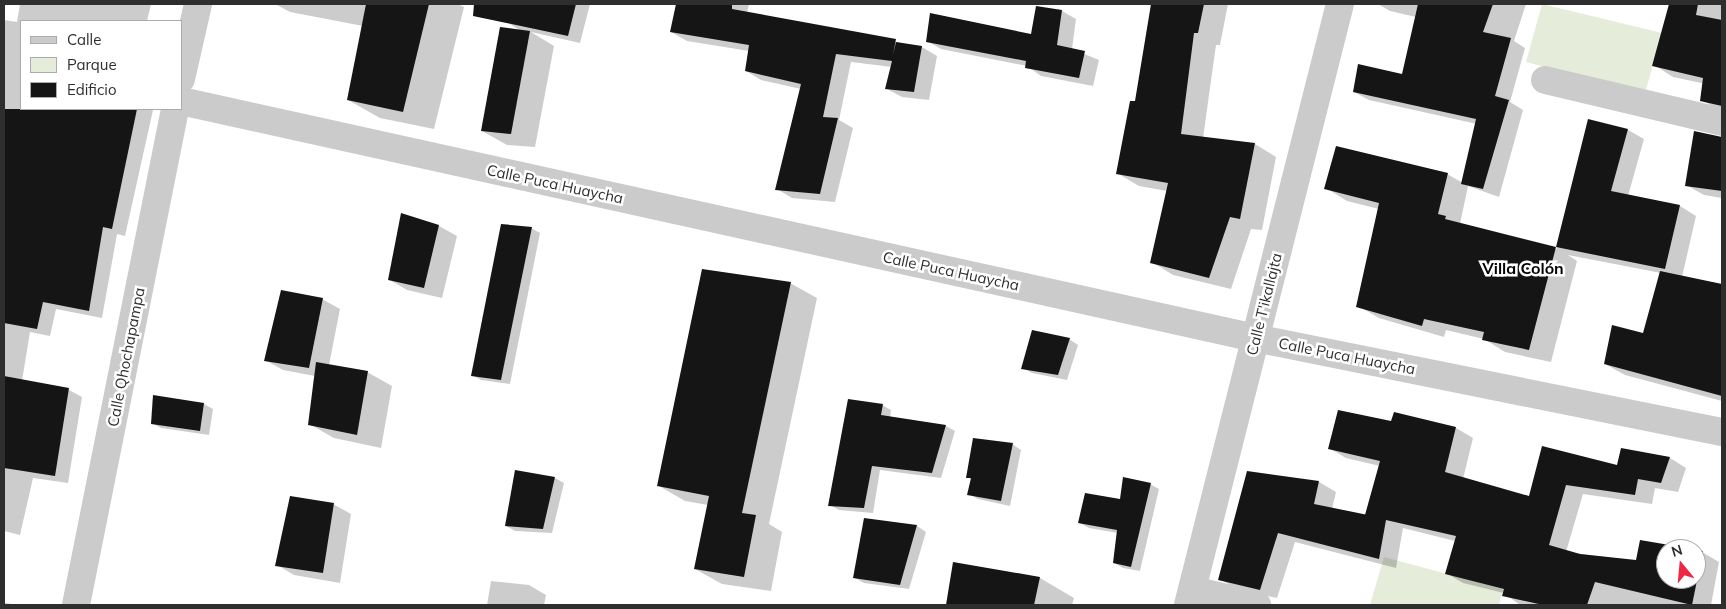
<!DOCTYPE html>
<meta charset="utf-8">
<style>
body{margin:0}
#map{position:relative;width:1726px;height:609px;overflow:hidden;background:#fff;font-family:Mulish,sans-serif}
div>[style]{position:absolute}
.green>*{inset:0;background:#e5ecda}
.shadow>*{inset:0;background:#0003}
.building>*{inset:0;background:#151515}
.minor>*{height:28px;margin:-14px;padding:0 14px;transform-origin:14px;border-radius:14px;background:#cbcbcb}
span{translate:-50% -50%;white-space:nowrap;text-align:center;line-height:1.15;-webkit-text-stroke:5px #fff;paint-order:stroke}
.street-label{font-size:15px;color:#2e2e2e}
.neighbourhood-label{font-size:16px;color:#000;font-weight:700}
.frame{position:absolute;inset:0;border:5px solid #2e2e2e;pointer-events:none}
.legend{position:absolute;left:20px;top:20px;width:162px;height:90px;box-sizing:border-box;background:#fff;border:1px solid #ababab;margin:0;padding:6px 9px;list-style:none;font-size:15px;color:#2e2e2e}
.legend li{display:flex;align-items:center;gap:10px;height:25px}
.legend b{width:25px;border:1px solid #ababab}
.north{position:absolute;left:1656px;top:539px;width:50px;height:50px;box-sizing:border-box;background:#fff;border:1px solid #ababab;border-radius:50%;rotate:343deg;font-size:14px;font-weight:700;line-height:20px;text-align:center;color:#2e2e2e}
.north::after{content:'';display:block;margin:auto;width:18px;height:22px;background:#ef2644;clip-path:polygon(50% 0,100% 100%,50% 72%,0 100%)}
</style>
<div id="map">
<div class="green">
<i style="clip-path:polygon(1542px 4px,1662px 33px,1645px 93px,1526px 62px)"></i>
<i style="clip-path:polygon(1384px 557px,1503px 589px,1499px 605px,1370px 605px)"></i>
</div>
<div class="shadow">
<i style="clip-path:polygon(20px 4px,151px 4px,147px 21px,21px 21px,21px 109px,153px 110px,125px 236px,117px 234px,102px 318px,56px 309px,50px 336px,30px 332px,22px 381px,69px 390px,82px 397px,68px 483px,33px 478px,20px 535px,4px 531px,4px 20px,17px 22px)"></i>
<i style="clip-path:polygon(275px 4px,457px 4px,464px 7px,434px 129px,380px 118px,348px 100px,363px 26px,290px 12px)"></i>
<i style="clip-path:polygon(511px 4px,590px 4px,580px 43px,531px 32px,554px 46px,535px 147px,507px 145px,482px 131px,521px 31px,507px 22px)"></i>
<i style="clip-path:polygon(678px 4px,749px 4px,747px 13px,922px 47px,937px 56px,929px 100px,902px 97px,887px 89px,892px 67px,851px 62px,839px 120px,853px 128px,835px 202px,792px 198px,777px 189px,801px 89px,761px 80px,746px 71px,749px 51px,687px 41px,671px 32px)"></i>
<i style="clip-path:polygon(1153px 4px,1228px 4px,1220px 45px,1216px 45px,1203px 138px,1255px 144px,1276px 157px,1262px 230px,1251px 229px,1231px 289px,1173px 275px,1152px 262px,1167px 191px,1139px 186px,1117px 173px,1136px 103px)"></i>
<i style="clip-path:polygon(1378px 4px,1526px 4px,1514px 41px,1525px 48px,1510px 102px,1523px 110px,1499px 197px,1468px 186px,1460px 224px,1557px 249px,1589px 121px,1628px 130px,1644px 139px,1628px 196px,1680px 206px,1696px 216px,1682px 277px,1722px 285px,1722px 401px,1625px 375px,1605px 364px,1644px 334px,1661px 273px,1568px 255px,1577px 261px,1551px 362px,1505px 352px,1484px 339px,1446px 330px,1444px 337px,1379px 318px,1358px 306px,1379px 209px,1347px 201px,1326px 188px,1447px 174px,1463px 183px,1477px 124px,1369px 100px,1354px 92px,1403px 76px,1416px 17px,1390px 11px)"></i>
<i style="clip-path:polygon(1670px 4px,1722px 4px,1722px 112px,1702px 100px,1706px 84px,1673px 77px,1654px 65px)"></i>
<i style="clip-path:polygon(1062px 11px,1076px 19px,1072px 49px,1099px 60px,1093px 86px,1041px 76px,1027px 66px,941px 49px,927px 41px,1032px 36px)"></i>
<i style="clip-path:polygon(1718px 138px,1722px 138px,1722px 198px,1704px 195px,1686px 185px)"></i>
<i style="clip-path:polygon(402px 215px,439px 226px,457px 236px,442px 298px,407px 290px,390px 280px)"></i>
<i style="clip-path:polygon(531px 228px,540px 233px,510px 384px,481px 380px,472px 375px)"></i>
<i style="clip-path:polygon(790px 283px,817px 298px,769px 524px,782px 532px,771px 591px,722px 584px,695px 569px,708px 505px,685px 501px,659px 486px)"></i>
<i style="clip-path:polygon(322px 299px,340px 309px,329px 365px,367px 372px,392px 386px,381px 448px,334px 438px,309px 424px,315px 376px,283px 370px,265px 360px)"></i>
<i style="clip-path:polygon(1069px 339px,1078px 345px,1067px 380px,1032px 373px,1023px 368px)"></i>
<i style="clip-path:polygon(154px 396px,204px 404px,213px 409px,209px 435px,161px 428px,152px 423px)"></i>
<i style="clip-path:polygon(882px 405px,891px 410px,890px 418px,946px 426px,955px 431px,941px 478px,880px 470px,873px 513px,839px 510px,830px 505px)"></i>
<i style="clip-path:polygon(1395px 414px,1456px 428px,1473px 438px,1463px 479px,1529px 498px,1618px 467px,1670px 458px,1686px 468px,1678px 492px,1655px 488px,1652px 504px,1583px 494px,1566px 552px,1637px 561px,1641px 541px,1686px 549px,1666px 549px,1666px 579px,1696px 579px,1696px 551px,1702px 552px,1719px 562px,1711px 605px,1520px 605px,1504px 593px,1463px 583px,1446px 573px,1455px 541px,1403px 528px,1396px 568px,1295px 542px,1277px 598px,1237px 589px,1220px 579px,1248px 472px,1319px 482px,1336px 492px,1332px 509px,1371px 517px,1380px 466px,1346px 458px,1329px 448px,1392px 422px)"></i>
<i style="clip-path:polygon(1012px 444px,1021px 450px,1010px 506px,978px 499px,969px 494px,972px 480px,968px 477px)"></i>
<i style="clip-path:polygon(555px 478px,564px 483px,552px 533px,515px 531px,506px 526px)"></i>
<i style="clip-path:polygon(1150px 484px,1159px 489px,1140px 571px,1123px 568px,1114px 563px,1118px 533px,1089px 528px,1080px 523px)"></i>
<i style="clip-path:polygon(333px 504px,351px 514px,340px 583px,294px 575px,277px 565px)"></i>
<i style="clip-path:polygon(865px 519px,917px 526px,926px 532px,909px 589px,864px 583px,855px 578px)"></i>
<i style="clip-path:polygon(954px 563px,1040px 578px,1074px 598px,1072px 605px,947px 605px)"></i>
<i style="clip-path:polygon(491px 581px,529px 585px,546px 595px,544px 605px,487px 605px)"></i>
<i style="clip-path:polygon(4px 603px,13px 604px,15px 605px,4px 605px)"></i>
</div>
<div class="building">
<i style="clip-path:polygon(366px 4px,429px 4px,403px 112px,347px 100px)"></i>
<i style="clip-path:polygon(474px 4px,576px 4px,568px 36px,473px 16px)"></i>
<i style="clip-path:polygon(676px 4px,732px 4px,732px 9px,896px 39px,893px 55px,896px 42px,922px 46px,914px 92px,885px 89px,892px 61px,836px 54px,823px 117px,838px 118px,820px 194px,775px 190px,801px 84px,745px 71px,749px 45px,670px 32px)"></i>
<i style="clip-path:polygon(1151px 4px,1204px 4px,1198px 33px,1194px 33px,1181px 134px,1255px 143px,1240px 219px,1230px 217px,1209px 278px,1150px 263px,1168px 183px,1116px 174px,1130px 101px,1135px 101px)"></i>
<i style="clip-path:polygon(1418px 4px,1493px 4px,1483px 32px,1511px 38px,1495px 96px,1509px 100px,1483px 189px,1461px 184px,1476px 119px,1353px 92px,1358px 64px,1402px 74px)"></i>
<i style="clip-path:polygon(1669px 4px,1698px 4px,1696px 15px,1722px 20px,1722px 106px,1700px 101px,1703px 78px,1652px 66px)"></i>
<i style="clip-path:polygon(1036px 6px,1062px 10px,1057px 45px,1085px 51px,1079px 78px,1025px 68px,1026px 61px,926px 42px,930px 13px,1031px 34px)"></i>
<i style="clip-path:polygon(500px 27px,530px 31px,511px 134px,481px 131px)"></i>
<i style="clip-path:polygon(4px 109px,137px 109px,112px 229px,103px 227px,89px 311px,43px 302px,37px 329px,4px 323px)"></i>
<i style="clip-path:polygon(1588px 119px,1628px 129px,1611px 191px,1680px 205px,1665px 269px,1556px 247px)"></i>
<i style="clip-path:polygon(1694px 131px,1722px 137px,1722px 191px,1685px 186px)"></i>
<i style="clip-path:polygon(1336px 146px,1448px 173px,1438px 214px,1446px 216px,1445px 219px,1556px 247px,1529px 350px,1482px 340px,1484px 332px,1424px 319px,1422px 326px,1356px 307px,1379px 203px,1324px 189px)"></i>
<i style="clip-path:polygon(401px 213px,439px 225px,424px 288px,388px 280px)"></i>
<i style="clip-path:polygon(501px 224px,532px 227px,501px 380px,471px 376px)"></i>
<i style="clip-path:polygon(702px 269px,791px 282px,742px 513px,756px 515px,744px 577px,694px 569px,709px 496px,657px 486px)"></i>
<i style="clip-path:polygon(1660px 271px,1722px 284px,1722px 396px,1604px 364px,1612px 325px,1643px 333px)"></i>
<i style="clip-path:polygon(281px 290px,323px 298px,309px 368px,264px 361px)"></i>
<i style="clip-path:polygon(1032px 330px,1070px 338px,1058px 375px,1021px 369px)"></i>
<i style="clip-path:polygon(316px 362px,368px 371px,357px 435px,308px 425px)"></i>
<i style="clip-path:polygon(4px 376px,69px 388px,55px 476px,4px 468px)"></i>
<i style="clip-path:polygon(153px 395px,204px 403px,200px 431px,151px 424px)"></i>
<i style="clip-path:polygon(848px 399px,883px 404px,881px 415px,946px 425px,932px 473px,872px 466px,864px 508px,828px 506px)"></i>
<i style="clip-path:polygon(1338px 410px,1391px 421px,1394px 412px,1456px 427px,1445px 472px,1529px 496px,1542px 446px,1617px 465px,1621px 448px,1670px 457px,1661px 483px,1638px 479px,1635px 495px,1566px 485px,1549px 545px,1580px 554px,1636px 560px,1640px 540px,1693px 549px,1666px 549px,1666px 579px,1696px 579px,1696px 550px,1703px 551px,1692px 605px,1595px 582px,1587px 605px,1543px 605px,1502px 596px,1504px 589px,1445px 574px,1456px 536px,1386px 520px,1379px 559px,1278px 533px,1260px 590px,1218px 580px,1247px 471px,1319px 481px,1314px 504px,1368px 515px,1365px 515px,1380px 461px,1328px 449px)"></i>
<i style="clip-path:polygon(973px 438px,1013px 443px,1001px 501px,967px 495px,971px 478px,966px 478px)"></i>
<i style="clip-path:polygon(515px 470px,555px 477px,543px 529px,505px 526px)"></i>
<i style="clip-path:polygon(1123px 477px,1151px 483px,1131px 567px,1113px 563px,1117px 530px,1078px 523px,1085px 493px,1120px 499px)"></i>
<i style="clip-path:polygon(290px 496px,334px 503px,323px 573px,275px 566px)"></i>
<i style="clip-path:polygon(864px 518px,917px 525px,900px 585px,853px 578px)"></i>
<i style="clip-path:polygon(953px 562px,1040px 577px,1034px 605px,946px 605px)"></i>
</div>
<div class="minor">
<i style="left:181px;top:79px;width:77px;rotate:-77.2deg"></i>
<i style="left:1545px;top:80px;width:182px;rotate:13.3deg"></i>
<i style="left:181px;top:101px;width:1100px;rotate:12.44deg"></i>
<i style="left:1255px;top:338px;width:476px;rotate:11.4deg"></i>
<i style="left:1192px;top:590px;width:67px;rotate:13deg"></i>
<i style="left:76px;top:605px;width:506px;rotate:-78.71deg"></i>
<i style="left:1188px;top:605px;width:620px;rotate:-75.81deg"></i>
</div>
<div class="street-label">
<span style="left:555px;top:184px;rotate:12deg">Calle Puca Huaycha</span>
<span style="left:951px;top:271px;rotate:12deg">Calle Puca Huaycha</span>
<span style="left:1264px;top:304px;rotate:-76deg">Calle T'ikallajta</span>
<span style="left:1347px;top:356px;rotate:11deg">Calle Puca Huaycha</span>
<span style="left:126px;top:357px;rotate:-79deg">Calle Qhochapampa</span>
</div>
<div class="neighbourhood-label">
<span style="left:1523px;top:268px">Villa Colón</span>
</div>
<div class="frame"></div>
<ul class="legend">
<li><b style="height:6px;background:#cbcbcb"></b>Calle</li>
<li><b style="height:14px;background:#e5ecda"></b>Parque</li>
<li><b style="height:14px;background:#151515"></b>Edificio</li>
</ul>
<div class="north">N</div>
</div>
